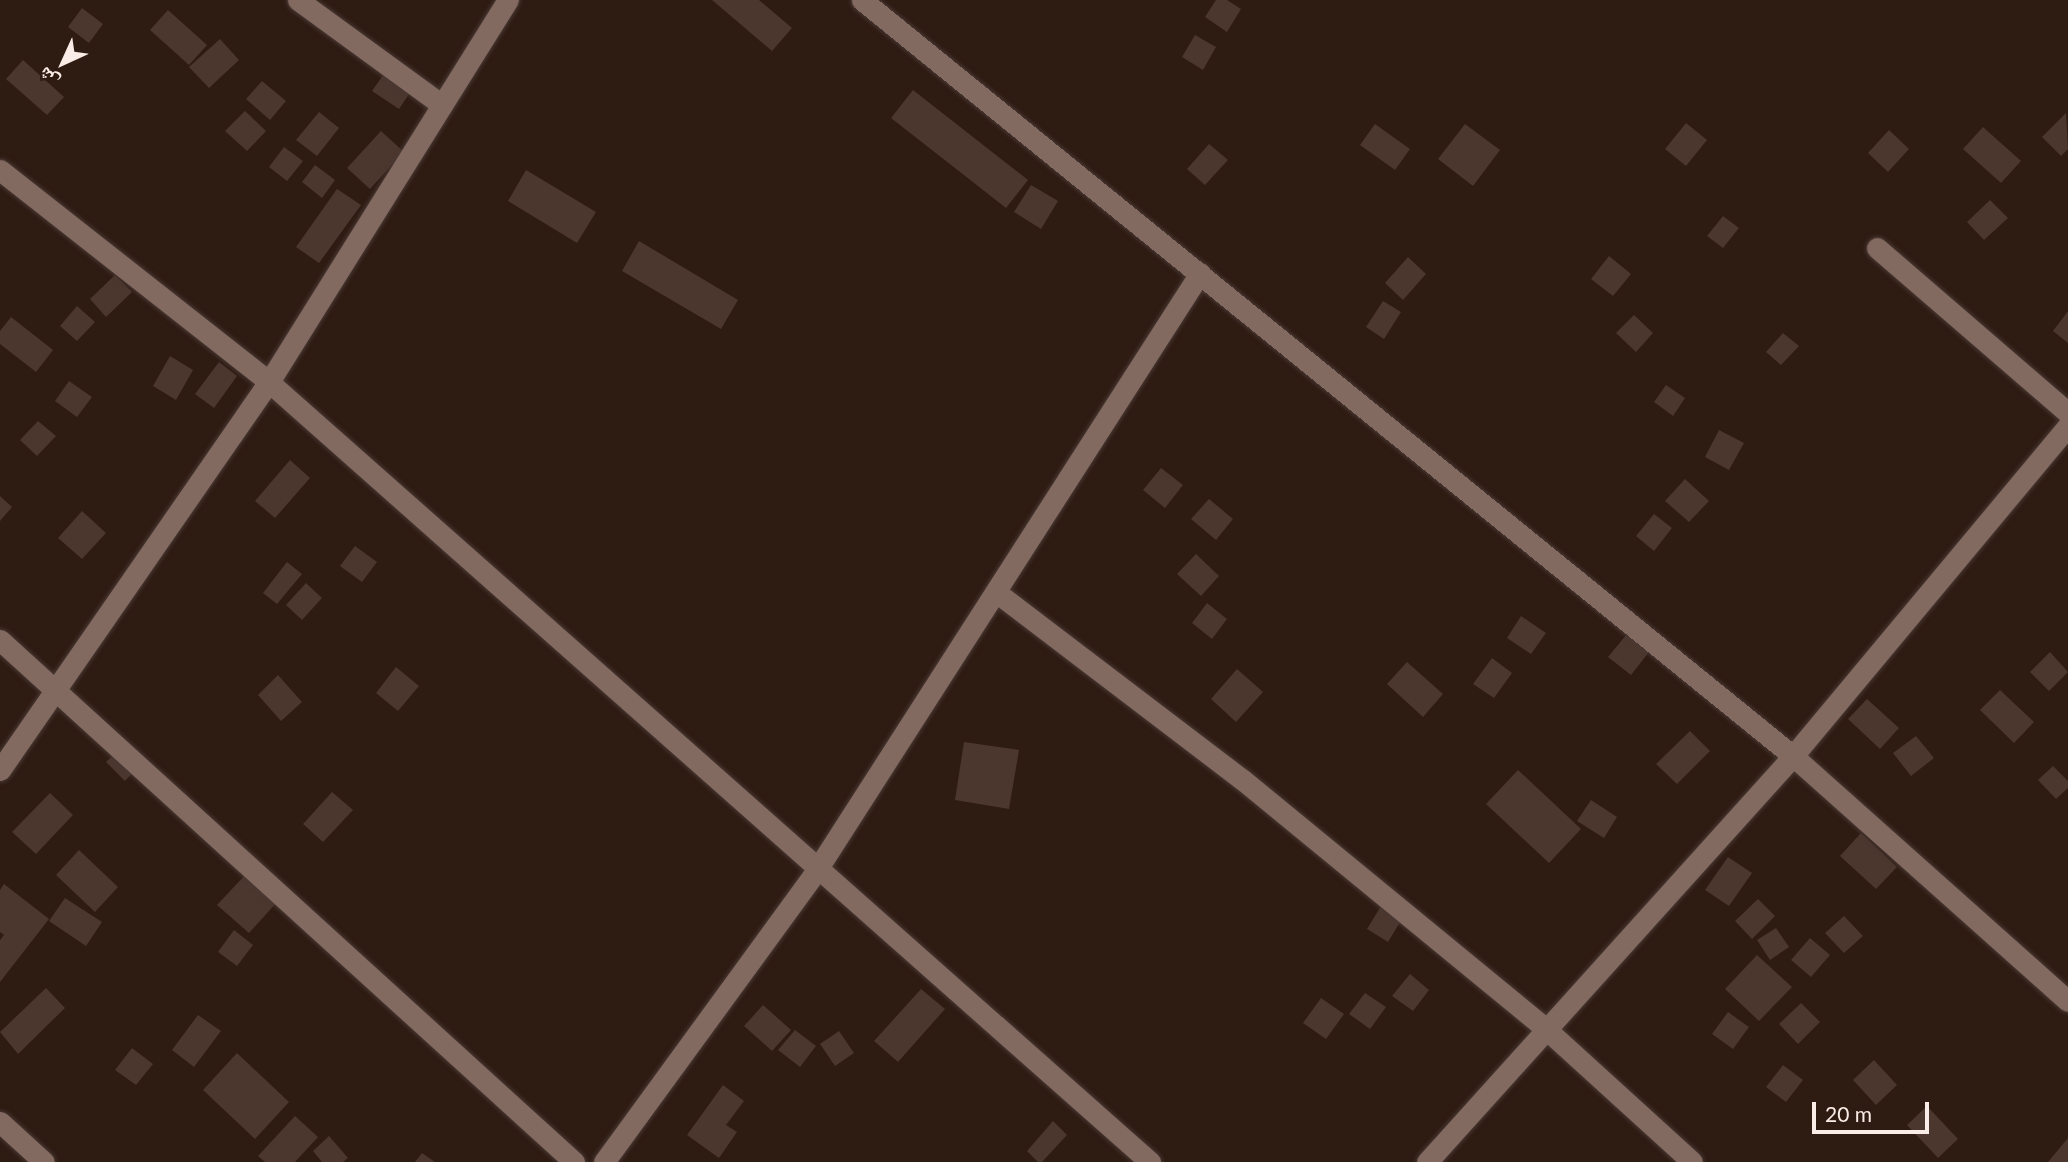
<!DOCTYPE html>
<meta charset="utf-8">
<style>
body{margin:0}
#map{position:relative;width:2068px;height:1162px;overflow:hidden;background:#2e1b12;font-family:Lato,"Noto Naskh Arabic",sans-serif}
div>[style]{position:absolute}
.building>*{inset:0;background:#4c372e}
.roads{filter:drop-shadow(0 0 2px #483833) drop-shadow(0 0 2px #483833)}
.street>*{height:21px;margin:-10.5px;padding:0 10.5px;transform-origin:10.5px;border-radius:10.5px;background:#826a60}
span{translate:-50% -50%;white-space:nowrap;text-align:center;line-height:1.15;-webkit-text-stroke:7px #2e1b12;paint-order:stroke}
.north{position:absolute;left:28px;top:28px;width:70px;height:70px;-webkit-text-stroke:5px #2e1b12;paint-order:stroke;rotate:225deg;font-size:19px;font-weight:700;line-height:28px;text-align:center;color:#faece6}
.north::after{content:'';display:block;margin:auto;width:24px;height:32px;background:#faece6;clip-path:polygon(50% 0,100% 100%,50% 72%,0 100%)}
.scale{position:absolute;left:1812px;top:1102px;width:117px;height:32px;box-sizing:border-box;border:4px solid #faece6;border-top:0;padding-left:9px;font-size:21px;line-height:24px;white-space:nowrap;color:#faece6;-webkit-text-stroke:5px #2e1b12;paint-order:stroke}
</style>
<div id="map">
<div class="building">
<i style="clip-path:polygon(712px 0,759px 0,792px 28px,772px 51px)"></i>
<i style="clip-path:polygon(1216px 0,1227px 0,1241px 9px,1227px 32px,1205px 17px)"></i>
<i style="clip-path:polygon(82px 8px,103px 24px,89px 43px,68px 27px)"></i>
<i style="clip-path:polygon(168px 10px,207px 45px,189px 65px,150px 30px)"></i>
<i style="clip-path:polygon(1195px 35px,1216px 47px,1203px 70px,1182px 57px)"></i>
<i style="clip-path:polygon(220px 39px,239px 60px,209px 88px,189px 67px)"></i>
<i style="clip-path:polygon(23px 60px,64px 97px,47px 115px,6px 79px)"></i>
<i style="clip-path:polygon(388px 68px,415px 85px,399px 109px,372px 91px)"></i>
<i style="clip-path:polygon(262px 81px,286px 101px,270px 120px,246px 99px)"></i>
<i style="clip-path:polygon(913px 90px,1028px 180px,1006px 208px,891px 118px)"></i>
<i style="clip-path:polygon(245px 111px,266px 131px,247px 151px,225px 131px)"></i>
<i style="clip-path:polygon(319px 112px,339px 128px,317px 156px,296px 140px)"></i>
<i style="clip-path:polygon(2066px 113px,2068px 149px,2061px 156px,2042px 137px)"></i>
<i style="clip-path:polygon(1686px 123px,1707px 140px,1686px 166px,1665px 149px)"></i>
<i style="clip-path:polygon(1375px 124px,1410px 149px,1395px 170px,1360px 145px)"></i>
<i style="clip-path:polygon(1465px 124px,1500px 150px,1473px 186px,1438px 159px)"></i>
<i style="clip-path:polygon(1983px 127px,2021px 161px,2001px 183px,1963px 149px)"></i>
<i style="clip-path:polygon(1889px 130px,1909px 149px,1888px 172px,1868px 153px)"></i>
<i style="clip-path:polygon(381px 131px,404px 152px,370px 189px,347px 168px)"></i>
<i style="clip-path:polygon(1209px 144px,1228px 160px,1205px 185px,1187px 169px)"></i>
<i style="clip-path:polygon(284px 147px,303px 161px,287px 181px,269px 167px)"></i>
<i style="clip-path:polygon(315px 165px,335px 180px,322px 198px,302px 182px)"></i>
<i style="clip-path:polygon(526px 170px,596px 212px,577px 243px,508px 201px)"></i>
<i style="clip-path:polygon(1031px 185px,1058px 201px,1041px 229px,1014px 212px)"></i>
<i style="clip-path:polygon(337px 189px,361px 205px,319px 263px,296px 247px)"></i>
<i style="clip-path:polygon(1990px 200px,2008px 218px,1984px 240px,1967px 222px)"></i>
<i style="clip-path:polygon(1723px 216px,1739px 228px,1723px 248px,1707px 236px)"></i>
<i style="clip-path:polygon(639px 241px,738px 300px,721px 329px,622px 271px)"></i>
<i style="clip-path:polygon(1609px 256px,1631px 274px,1613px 296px,1591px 279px)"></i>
<i style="clip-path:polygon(1408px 257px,1426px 274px,1403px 300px,1385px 283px)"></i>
<i style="clip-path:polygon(115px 275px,132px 292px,106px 317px,90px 299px)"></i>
<i style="clip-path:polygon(1383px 301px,1401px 312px,1384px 339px,1366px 327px)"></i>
<i style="clip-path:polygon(77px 306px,95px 322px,77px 341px,60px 326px)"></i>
<i style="clip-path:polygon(2068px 311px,2068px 343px,2053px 331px)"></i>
<i style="clip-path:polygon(1634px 315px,1653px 333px,1636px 352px,1616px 333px)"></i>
<i style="clip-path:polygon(11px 317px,53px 350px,36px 372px,0 344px,0 331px)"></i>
<i style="clip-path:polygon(1783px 333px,1799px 346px,1781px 365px,1766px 352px)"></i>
<i style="clip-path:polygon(170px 356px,193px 370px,176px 400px,153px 386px)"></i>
<i style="clip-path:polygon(219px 362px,237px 376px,214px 408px,195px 394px)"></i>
<i style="clip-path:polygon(69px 381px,92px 397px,77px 417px,55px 401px)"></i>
<i style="clip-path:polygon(1666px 385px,1685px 398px,1673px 416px,1654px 402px)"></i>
<i style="clip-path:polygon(38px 421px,56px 436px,37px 456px,20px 440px)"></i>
<i style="clip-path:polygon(1719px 430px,1744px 443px,1729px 470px,1705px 457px)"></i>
<i style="clip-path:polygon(290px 460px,310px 478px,275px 518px,255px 501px)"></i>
<i style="clip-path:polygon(1161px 468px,1183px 485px,1165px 508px,1143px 490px)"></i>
<i style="clip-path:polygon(1685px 479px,1709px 501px,1689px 522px,1665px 501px)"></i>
<i style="clip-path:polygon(0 496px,12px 507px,0 521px)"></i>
<i style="clip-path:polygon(1209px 499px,1233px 519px,1216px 540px,1191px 519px)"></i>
<i style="clip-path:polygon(82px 511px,106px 533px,82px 559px,58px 538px)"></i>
<i style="clip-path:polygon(1654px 514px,1672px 528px,1654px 551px,1636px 536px)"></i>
<i style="clip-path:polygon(355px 546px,377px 562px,362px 582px,340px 566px)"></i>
<i style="clip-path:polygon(1196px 554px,1219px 576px,1201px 596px,1177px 574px)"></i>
<i style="clip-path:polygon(287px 562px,302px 574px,277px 604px,263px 593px)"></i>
<i style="clip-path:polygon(306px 583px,322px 598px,302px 620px,286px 605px)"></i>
<i style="clip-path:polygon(1207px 603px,1227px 619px,1212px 639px,1192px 623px)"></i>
<i style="clip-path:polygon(1521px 616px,1546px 633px,1531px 654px,1507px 638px)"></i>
<i style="clip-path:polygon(1627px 634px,1649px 652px,1631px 675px,1608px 657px)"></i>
<i style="clip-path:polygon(2050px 652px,2068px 672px,2049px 691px,2030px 672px)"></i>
<i style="clip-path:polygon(1492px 658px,1512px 673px,1494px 698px,1473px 684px)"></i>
<i style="clip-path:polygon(1407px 662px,1443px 694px,1423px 717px,1387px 684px)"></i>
<i style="clip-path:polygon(396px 667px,419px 686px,398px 711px,376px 693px)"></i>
<i style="clip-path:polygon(1237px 669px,1263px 692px,1236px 722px,1211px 699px)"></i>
<i style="clip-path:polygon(278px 675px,302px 702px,281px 721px,258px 695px)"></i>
<i style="clip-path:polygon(2000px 690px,2034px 722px,2014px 743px,1980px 710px)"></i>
<i style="clip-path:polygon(1867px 699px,1899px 728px,1880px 749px,1848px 719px)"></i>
<i style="clip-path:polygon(1690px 731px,1710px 751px,1677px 784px,1656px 764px)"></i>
<i style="clip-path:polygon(1916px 736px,1934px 758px,1911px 776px,1893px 753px)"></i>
<i style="clip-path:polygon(964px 742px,1019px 750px,1009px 809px,955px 800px)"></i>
<i style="clip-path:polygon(125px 744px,143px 762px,125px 781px,106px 762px)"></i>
<i style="clip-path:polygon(2053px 766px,2068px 781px,2068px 788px,2056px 799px,2038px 780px)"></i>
<i style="clip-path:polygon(1518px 770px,1581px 829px,1549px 863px,1486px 804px)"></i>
<i style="clip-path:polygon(332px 792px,353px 810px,323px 842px,303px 824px)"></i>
<i style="clip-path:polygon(50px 793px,73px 815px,36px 854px,12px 832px)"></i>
<i style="clip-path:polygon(1591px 800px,1617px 817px,1604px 838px,1577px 821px)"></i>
<i style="clip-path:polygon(1861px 833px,1897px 867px,1876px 889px,1840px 856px)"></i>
<i style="clip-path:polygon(79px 850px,118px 887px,95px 912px,56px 875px)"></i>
<i style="clip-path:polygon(1728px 857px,1752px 873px,1729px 906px,1705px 890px)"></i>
<i style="clip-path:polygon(247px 873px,278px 901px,249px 933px,217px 905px)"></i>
<i style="clip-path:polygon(4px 884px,49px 919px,0 982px,0 940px,4px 935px,0 932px,0 890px)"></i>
<i style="clip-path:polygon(65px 898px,102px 922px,86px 946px,49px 921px)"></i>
<i style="clip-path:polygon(1758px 899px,1775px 916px,1752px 939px,1735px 921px)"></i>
<i style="clip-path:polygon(1381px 906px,1402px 919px,1388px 942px,1367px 929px)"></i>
<i style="clip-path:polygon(1844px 916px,1863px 936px,1844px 953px,1825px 933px)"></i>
<i style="clip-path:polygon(1776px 928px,1789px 947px,1770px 960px,1757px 940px)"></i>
<i style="clip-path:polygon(234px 930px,253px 945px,237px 966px,218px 952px)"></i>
<i style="clip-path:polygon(1810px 938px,1830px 955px,1811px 977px,1791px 960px)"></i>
<i style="clip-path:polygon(1757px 955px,1792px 987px,1759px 1021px,1725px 989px)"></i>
<i style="clip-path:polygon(1410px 974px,1429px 990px,1413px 1011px,1392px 996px)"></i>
<i style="clip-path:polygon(46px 988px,65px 1008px,18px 1054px,0 1032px)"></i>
<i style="clip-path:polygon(921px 989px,945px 1009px,898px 1062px,874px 1041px)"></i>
<i style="clip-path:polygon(1365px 993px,1386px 1007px,1370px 1029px,1349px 1014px)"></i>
<i style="clip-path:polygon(1321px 998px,1344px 1014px,1326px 1039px,1303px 1023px)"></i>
<i style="clip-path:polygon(1801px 1003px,1820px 1022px,1798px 1044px,1779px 1024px)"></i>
<i style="clip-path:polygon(763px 1005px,791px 1030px,772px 1051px,744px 1026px)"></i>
<i style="clip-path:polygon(1728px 1012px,1749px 1027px,1733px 1049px,1712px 1034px)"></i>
<i style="clip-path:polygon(198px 1015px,221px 1031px,194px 1067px,172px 1050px)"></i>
<i style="clip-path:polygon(795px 1030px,816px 1046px,800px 1067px,778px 1050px)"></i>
<i style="clip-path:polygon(839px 1031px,854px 1053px,835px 1066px,820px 1044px)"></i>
<i style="clip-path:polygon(132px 1048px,153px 1064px,136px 1085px,115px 1070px)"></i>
<i style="clip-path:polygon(237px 1053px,289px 1102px,255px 1139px,203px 1090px)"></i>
<i style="clip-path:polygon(1874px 1060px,1897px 1085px,1876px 1105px,1853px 1080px)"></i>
<i style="clip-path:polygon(1783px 1065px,1803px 1080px,1786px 1102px,1766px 1087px)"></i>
<i style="clip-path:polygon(723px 1085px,744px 1101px,726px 1125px,737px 1132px,719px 1158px,687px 1135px)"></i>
<i style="clip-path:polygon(1927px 1106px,1958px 1139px,1938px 1158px,1907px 1125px)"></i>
<i style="clip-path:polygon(295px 1116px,318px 1137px,295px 1162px,265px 1162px,258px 1156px)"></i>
<i style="clip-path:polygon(1053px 1121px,1067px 1135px,1042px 1162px,1038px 1162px,1027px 1151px)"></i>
<i style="clip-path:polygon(329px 1136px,348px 1158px,343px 1162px,322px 1162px,313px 1151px)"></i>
<i style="clip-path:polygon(2068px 1138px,2068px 1162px,2048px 1162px)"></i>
<i style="clip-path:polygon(422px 1153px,435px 1162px,415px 1162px)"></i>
</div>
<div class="roads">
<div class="street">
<i style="left:298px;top:0;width:178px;rotate:36.1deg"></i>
<i style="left:862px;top:0;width:1199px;rotate:39.08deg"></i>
<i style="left:1793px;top:756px;width:368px;rotate:41.7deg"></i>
<i style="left:0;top:170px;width:342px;rotate:38.2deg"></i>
<i style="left:269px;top:382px;width:1177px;rotate:41.52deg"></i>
<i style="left:1877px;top:248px;width:252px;rotate:40.8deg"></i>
<i style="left:996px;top:592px;width:310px;rotate:37.3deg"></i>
<i style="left:1243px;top:780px;width:392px;rotate:39.4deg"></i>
<i style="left:1546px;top:1029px;width:197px;rotate:42.3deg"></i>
<i style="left:0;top:640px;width:776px;rotate:42.28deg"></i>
<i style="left:0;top:770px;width:472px;rotate:-55.3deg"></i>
<i style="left:269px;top:382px;width:451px;rotate:-58deg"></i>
<i style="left:0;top:1122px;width:59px;rotate:42.3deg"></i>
<i style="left:604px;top:1162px;width:364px;rotate:-53.9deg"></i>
<i style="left:818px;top:868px;width:707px;rotate:-57.3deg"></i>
<i style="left:1427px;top:1162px;width:547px;rotate:-47.97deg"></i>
<i style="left:1793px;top:756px;width:430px;rotate:-50.2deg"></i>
</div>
</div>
<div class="north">ش</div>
<div class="scale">20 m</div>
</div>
